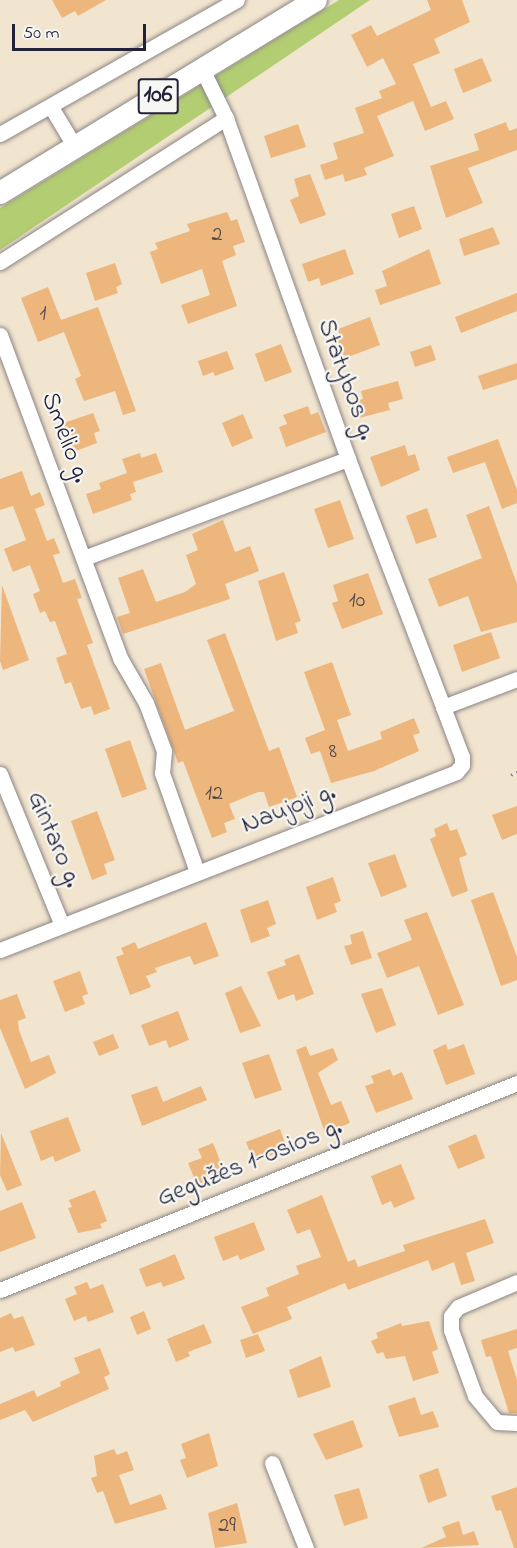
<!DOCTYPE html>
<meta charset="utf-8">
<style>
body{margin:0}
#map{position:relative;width:517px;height:1548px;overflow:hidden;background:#f2e5cf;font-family:"Indie Flower",sans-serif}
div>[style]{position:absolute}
.green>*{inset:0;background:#b3cd73}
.building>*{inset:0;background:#ecb67c}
.path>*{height:3px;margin-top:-1.5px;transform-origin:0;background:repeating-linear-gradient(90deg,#8a8485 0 1.5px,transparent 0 6px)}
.roads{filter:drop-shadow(0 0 2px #8a8485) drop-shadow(0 0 2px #8a8485)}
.street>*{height:15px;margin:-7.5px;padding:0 7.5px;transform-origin:7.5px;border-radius:7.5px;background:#fff}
.primary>*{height:22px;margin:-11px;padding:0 11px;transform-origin:11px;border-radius:11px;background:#fff}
span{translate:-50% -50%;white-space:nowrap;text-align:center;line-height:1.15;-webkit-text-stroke:4.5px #f6f6f2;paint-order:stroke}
.number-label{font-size:22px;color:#54474b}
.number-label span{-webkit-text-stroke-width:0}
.shield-label span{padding:2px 4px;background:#f6f6f2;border:2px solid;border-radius:4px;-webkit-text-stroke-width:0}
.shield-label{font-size:24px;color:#22223b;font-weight:700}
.street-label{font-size:26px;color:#22223b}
.scale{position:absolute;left:12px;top:24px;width:134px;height:27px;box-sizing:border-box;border:3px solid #22223b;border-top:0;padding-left:8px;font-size:18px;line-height:21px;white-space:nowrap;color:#22223b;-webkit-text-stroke:4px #f6f6f2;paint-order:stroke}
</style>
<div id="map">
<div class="green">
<i style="clip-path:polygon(339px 0,370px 0,0 250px,0 208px)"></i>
</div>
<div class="building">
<i style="clip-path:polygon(52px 0,106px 0,78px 16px,75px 11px,62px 18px)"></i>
<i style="clip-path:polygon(427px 0,462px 0,470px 22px,434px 39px,440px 53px,413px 64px,431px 107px,446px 101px,454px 119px,425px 131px,413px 101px,377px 116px,394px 156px,364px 168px,367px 175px,345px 182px,343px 174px,325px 180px,320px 165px,338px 159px,333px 143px,364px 133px,355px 108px,382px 98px,379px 91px,396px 84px,383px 58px,367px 67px,351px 35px,371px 25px,377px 36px,431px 10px)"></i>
<i style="clip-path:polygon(482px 58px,492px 81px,463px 93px,454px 69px)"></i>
<i style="clip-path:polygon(506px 122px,509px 131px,517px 128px,517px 150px,468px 168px,483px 203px,446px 218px,430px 166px,479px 150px,474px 134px)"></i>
<i style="clip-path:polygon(298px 124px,306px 147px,271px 158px,264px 136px)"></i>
<i style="clip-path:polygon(310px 174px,326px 215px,300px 224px,290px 200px,299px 196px,294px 179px)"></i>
<i style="clip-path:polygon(414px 206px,422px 229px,399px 238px,391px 214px)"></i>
<i style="clip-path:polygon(227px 212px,231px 221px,237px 219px,245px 242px,233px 246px,236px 255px,222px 261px,237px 306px,188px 324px,181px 305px,210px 295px,202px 269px,161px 284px,150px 252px,158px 249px,155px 243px,190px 231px,187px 224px)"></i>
<i style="clip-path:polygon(493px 227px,500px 244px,464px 256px,459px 239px)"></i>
<i style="clip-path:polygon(345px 249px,354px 274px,321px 286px,319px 278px,308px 282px,302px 264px)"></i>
<i style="clip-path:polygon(429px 249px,441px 284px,380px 305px,375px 290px,387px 286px,382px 271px)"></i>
<i style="clip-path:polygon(115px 263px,122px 284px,116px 287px,118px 293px,95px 301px,86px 273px)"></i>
<i style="clip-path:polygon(48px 287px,61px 320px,98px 307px,136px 411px,123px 415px,115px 391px,84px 401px,75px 379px,81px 376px,64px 332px,38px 342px,21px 298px)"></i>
<i style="clip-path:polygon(517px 293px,517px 311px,461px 333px,455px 317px)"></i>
<i style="clip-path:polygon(370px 317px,380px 345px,340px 360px,332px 339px,340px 336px,338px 329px)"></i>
<i style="clip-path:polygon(281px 344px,292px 372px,265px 382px,255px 354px)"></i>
<i style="clip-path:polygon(431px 345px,436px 360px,415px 367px,410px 352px)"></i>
<i style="clip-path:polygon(227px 351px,234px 369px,215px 376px,213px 372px,203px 376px,198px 361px)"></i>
<i style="clip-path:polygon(517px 363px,517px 379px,483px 390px,478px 376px)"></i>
<i style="clip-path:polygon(398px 381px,403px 399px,388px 403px,390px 410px,359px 418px,355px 401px,363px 399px,361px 391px)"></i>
<i style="clip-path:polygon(308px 406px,311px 415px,318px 412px,326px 432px,286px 447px,279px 427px,287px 424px,283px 415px)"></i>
<i style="clip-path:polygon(93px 413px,100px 431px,94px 433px,97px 443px,65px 455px,55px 426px)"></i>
<i style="clip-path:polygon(243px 414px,253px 438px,232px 447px,222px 423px)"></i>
<i style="clip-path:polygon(498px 439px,517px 490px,517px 503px,502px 509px,485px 462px,453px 473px,447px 457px)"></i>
<i style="clip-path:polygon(405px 445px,408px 456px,415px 454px,420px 470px,381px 487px,370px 457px)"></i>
<i style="clip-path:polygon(140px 453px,141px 458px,156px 453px,163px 472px,133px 482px,136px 492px,130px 494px,132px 500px,93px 514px,86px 494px,101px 489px,99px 483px,127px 473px,122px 459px)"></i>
<i style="clip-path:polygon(22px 471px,31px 496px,40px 492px,45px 505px,35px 509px,47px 541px,54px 538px,60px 553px,53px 555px,63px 583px,75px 579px,82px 598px,77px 599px,93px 643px,87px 645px,110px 709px,94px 715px,91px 706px,81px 709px,71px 682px,65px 684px,56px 658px,67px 654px,55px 621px,50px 622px,45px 611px,40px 613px,33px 594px,40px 591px,30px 565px,13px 572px,4px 549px,26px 540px,13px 506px,0 510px,0 479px)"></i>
<i style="clip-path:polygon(340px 500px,354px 539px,328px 548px,314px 509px)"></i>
<i style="clip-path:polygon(489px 506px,517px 584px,517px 622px,481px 632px,468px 596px,439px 607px,428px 579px,482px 558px,466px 515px)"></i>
<i style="clip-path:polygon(427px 508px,437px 537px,416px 544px,406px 516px)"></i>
<i style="clip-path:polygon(223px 520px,235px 552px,250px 546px,259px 571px,225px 584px,230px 599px,123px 634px,117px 617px,130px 613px,118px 578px,143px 569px,156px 602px,185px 592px,196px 584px,186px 555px,198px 550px,192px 534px)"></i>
<i style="clip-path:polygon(284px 572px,301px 621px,295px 623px,298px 633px,276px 641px,258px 581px)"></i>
<i style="clip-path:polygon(368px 573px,383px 614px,342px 629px,332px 603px,338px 601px,333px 585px)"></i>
<i style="clip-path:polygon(2px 585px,29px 660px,3px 670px,0 661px)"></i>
<i style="clip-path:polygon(491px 632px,500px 658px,462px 672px,453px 645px)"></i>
<i style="clip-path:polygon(225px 633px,269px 751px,279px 747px,297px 797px,269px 807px,264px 792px,258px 792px,229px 804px,235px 819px,224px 823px,227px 832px,212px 838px,183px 761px,178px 763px,144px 669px,161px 663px,185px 730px,234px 711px,207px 640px)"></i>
<i style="clip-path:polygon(332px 662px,351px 715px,337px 720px,348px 751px,382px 739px,380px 732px,414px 718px,420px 733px,413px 735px,419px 751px,374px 771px,331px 783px,320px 751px,311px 754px,305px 738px,325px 730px,304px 672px)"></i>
<i style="clip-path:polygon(130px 740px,147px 789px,122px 798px,105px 749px)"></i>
<i style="clip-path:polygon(517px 806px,517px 834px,502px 840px,492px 815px)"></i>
<i style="clip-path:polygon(97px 811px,115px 860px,104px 864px,107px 874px,92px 880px,71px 821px)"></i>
<i style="clip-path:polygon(447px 823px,450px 831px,457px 829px,467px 855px,459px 858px,468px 891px,452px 897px,430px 839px,436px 836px,434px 829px)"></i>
<i style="clip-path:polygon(395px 854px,407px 887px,381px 897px,368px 863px)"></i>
<i style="clip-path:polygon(333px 877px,341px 901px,334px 904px,337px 912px,317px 920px,306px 887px)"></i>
<i style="clip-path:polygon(493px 892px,517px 957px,517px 980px,501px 986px,471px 900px)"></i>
<i style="clip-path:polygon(268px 900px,276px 924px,267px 928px,270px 936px,251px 943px,240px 910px)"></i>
<i style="clip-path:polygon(427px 912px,464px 1005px,438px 1015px,419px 966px,387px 978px,377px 953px,412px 940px,404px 920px)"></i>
<i style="clip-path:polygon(206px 922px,219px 956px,194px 965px,190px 956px,155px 968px,157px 972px,146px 976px,151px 987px,130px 995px,116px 957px,124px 954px,121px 948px,135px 942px,138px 949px)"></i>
<i style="clip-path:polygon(363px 931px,372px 958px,351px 965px,344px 946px,352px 944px,350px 935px)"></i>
<i style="clip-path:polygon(299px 954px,314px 994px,296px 1001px,294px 994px,278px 1000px,267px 972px,286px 965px,284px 960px)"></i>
<i style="clip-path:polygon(80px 971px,88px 994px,82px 996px,85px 1004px,65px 1012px,53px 981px)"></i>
<i style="clip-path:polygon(241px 986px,261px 1026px,240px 1033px,225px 993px)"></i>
<i style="clip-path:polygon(382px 988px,396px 1025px,376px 1033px,361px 994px)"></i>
<i style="clip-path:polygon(17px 994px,26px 1018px,18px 1021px,19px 1030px,31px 1062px,49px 1055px,56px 1073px,25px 1089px,0 1028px,0 1000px)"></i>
<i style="clip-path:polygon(178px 1011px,189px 1040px,169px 1048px,166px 1040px,149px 1046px,141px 1025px)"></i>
<i style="clip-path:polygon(113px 1034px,119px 1048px,99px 1056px,93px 1042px)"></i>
<i style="clip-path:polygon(446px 1044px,448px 1050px,464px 1044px,475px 1074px,446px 1085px,433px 1050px)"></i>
<i style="clip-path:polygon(306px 1046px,310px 1056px,333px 1048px,338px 1060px,318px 1073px,331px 1105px,341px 1101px,350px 1123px,325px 1133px,296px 1050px)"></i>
<i style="clip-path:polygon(269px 1054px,282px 1090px,255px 1099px,242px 1063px)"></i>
<i style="clip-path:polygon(390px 1069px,393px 1076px,402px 1072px,413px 1099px,376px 1113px,365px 1086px,374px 1083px,371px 1076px)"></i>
<i style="clip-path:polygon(157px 1086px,163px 1102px,201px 1086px,207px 1100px,142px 1126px,131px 1095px)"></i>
<i style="clip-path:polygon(68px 1117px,81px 1151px,55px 1162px,53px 1156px,41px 1161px,30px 1131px)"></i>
<i style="clip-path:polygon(280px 1129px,287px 1149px,254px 1162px,246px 1142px)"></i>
<i style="clip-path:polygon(1px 1133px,22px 1185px,7px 1191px,0 1175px)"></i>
<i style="clip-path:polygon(476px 1134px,485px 1158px,458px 1169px,448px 1146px)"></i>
<i style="clip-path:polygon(213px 1143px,225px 1173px,197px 1185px,188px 1163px,202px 1158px,198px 1149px)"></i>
<i style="clip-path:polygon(401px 1164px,415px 1199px,394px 1208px,391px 1201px,382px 1205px,371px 1176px)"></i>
<i style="clip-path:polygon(95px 1190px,107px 1221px,100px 1224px,102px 1228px,78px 1233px,68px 1208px,72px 1207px,69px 1200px)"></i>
<i style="clip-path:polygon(322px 1195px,348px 1262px,355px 1259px,358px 1267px,405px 1251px,403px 1245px,485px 1219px,494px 1243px,466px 1253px,475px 1281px,461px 1285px,454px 1262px,432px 1271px,428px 1260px,348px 1290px,345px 1283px,287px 1307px,292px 1319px,253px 1334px,241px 1307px,269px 1296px,266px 1288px,299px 1274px,296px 1266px,321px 1257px,310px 1229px,297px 1234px,287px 1210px)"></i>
<i style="clip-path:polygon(22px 1202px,36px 1238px,0 1252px,0 1211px)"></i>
<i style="clip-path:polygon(254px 1222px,265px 1250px,240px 1260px,238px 1255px,223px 1261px,214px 1237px)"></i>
<i style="clip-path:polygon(175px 1254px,185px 1279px,163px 1287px,161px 1282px,146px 1287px,139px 1269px)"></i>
<i style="clip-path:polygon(87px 1282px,90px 1289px,103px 1284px,114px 1312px,88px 1322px,86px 1316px,74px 1321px,65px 1299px,77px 1294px,74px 1287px)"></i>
<i style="clip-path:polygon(144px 1311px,151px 1329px,137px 1335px,130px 1317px)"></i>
<i style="clip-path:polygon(11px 1313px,14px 1319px,23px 1316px,35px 1345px,15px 1352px,13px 1347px,0 1352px,0 1318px)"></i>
<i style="clip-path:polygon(429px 1321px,438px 1349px,432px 1352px,439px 1373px,413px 1381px,405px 1356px,386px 1359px,383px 1352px,377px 1354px,371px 1341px,378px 1338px,376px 1333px,401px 1323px,402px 1326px)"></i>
<i style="clip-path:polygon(204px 1324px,212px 1343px,188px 1352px,190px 1356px,176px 1362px,167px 1339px)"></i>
<i style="clip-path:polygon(517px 1329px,517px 1348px,508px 1351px,517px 1380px,517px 1413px,509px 1413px,491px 1356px,486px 1357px,481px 1340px)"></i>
<i style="clip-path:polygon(258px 1334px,265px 1351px,246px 1358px,240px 1340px)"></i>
<i style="clip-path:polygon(100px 1348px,110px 1374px,104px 1377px,109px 1389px,33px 1422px,25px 1410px,0 1420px,0 1404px,34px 1390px,37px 1397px,61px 1386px,60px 1382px,80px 1373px,74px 1358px)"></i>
<i style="clip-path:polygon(321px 1356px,331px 1387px,298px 1398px,289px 1370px)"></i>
<i style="clip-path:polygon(415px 1397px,421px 1415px,433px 1411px,439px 1427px,399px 1437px,388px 1406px)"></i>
<i style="clip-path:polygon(353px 1420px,363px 1447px,326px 1460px,313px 1434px)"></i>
<i style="clip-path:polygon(209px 1433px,218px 1466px,187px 1478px,180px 1460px,186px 1458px,181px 1444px)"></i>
<i style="clip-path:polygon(114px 1449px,117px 1455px,127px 1451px,134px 1470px,119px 1475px,130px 1505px,161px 1494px,167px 1509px,115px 1524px,103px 1491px,97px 1493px,91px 1478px,97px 1476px,94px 1456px)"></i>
<i style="clip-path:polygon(438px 1468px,447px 1496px,428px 1503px,419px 1475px)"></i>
<i style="clip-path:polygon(517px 1487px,517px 1548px,514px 1548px,501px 1510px,496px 1511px,491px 1496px)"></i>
<i style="clip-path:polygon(359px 1488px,368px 1518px,344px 1526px,334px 1495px)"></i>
<i style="clip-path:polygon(237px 1503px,247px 1543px,215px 1548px,208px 1513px)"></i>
<i style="clip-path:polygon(459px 1521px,463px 1535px,474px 1531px,479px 1545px,421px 1548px,446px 1537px,442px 1527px)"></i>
</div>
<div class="path">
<i style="left:511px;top:775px;width:7px;rotate:-27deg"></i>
</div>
<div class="roads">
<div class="street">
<i style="left:202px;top:69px;width:55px;rotate:63.9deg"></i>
<i style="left:226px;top:118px;width:362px;rotate:70.3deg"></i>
<i style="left:348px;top:459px;width:266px;rotate:69deg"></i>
<i style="left:51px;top:107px;width:47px;rotate:59deg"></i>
<i style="left:0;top:134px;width:272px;rotate:-29.5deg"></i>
<i style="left:0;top:262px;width:268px;rotate:-32.5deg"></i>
<i style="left:0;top:335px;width:345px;rotate:69.6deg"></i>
<i style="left:120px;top:658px;width:52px;rotate:60deg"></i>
<i style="left:146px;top:703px;width:51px;rotate:69.4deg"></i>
<i style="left:164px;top:751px;width:22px;rotate:95deg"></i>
<i style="left:162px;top:773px;width:105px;rotate:70.5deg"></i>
<i style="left:84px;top:558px;width:282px;rotate:-20.6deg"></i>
<i style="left:0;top:774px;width:163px;rotate:67.7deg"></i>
<i style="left:0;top:950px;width:490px;rotate:-21.3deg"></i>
<i style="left:456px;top:772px;width:9px;rotate:-49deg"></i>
<i style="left:462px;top:765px;width:8px;rotate:-90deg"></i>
<i style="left:462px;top:757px;width:53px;rotate:-110.8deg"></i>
<i style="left:443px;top:707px;width:79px;rotate:-20.7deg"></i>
<i style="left:517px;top:1282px;width:64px;rotate:157deg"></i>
<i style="left:458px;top:1307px;width:11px;rotate:128deg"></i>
<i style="left:451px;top:1316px;width:14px;rotate:90deg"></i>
<i style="left:451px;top:1330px;width:70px;rotate:70deg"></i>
<i style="left:475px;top:1396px;width:34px;rotate:50deg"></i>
<i style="left:497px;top:1422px;width:20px;rotate:3deg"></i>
<i style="left:0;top:1290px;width:557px;rotate:-21.82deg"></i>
<i style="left:272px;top:1463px;width:92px;rotate:68.2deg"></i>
</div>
<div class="primary">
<i style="left:0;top:193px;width:370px;rotate:-31.4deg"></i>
</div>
</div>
<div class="number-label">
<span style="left:217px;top:236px">2</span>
<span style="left:43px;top:315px">1</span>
<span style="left:357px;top:602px">10</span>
<span style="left:333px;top:753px">8</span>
<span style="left:214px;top:795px">12</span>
<span style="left:227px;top:1527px">29</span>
</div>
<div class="shield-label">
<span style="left:158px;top:96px">106</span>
</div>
<div class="street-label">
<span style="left:345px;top:380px;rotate:70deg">Statybos g.</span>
<span style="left:64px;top:438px;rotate:69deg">Smėlio g.</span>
<span style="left:289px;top:810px;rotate:-21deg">Naujoji g.</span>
<span style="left:53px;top:840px;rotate:67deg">Gintaro g.</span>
<span style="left:250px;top:1164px;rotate:-22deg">Gegužės 1-osios g.</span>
</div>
<div class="scale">50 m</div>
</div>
